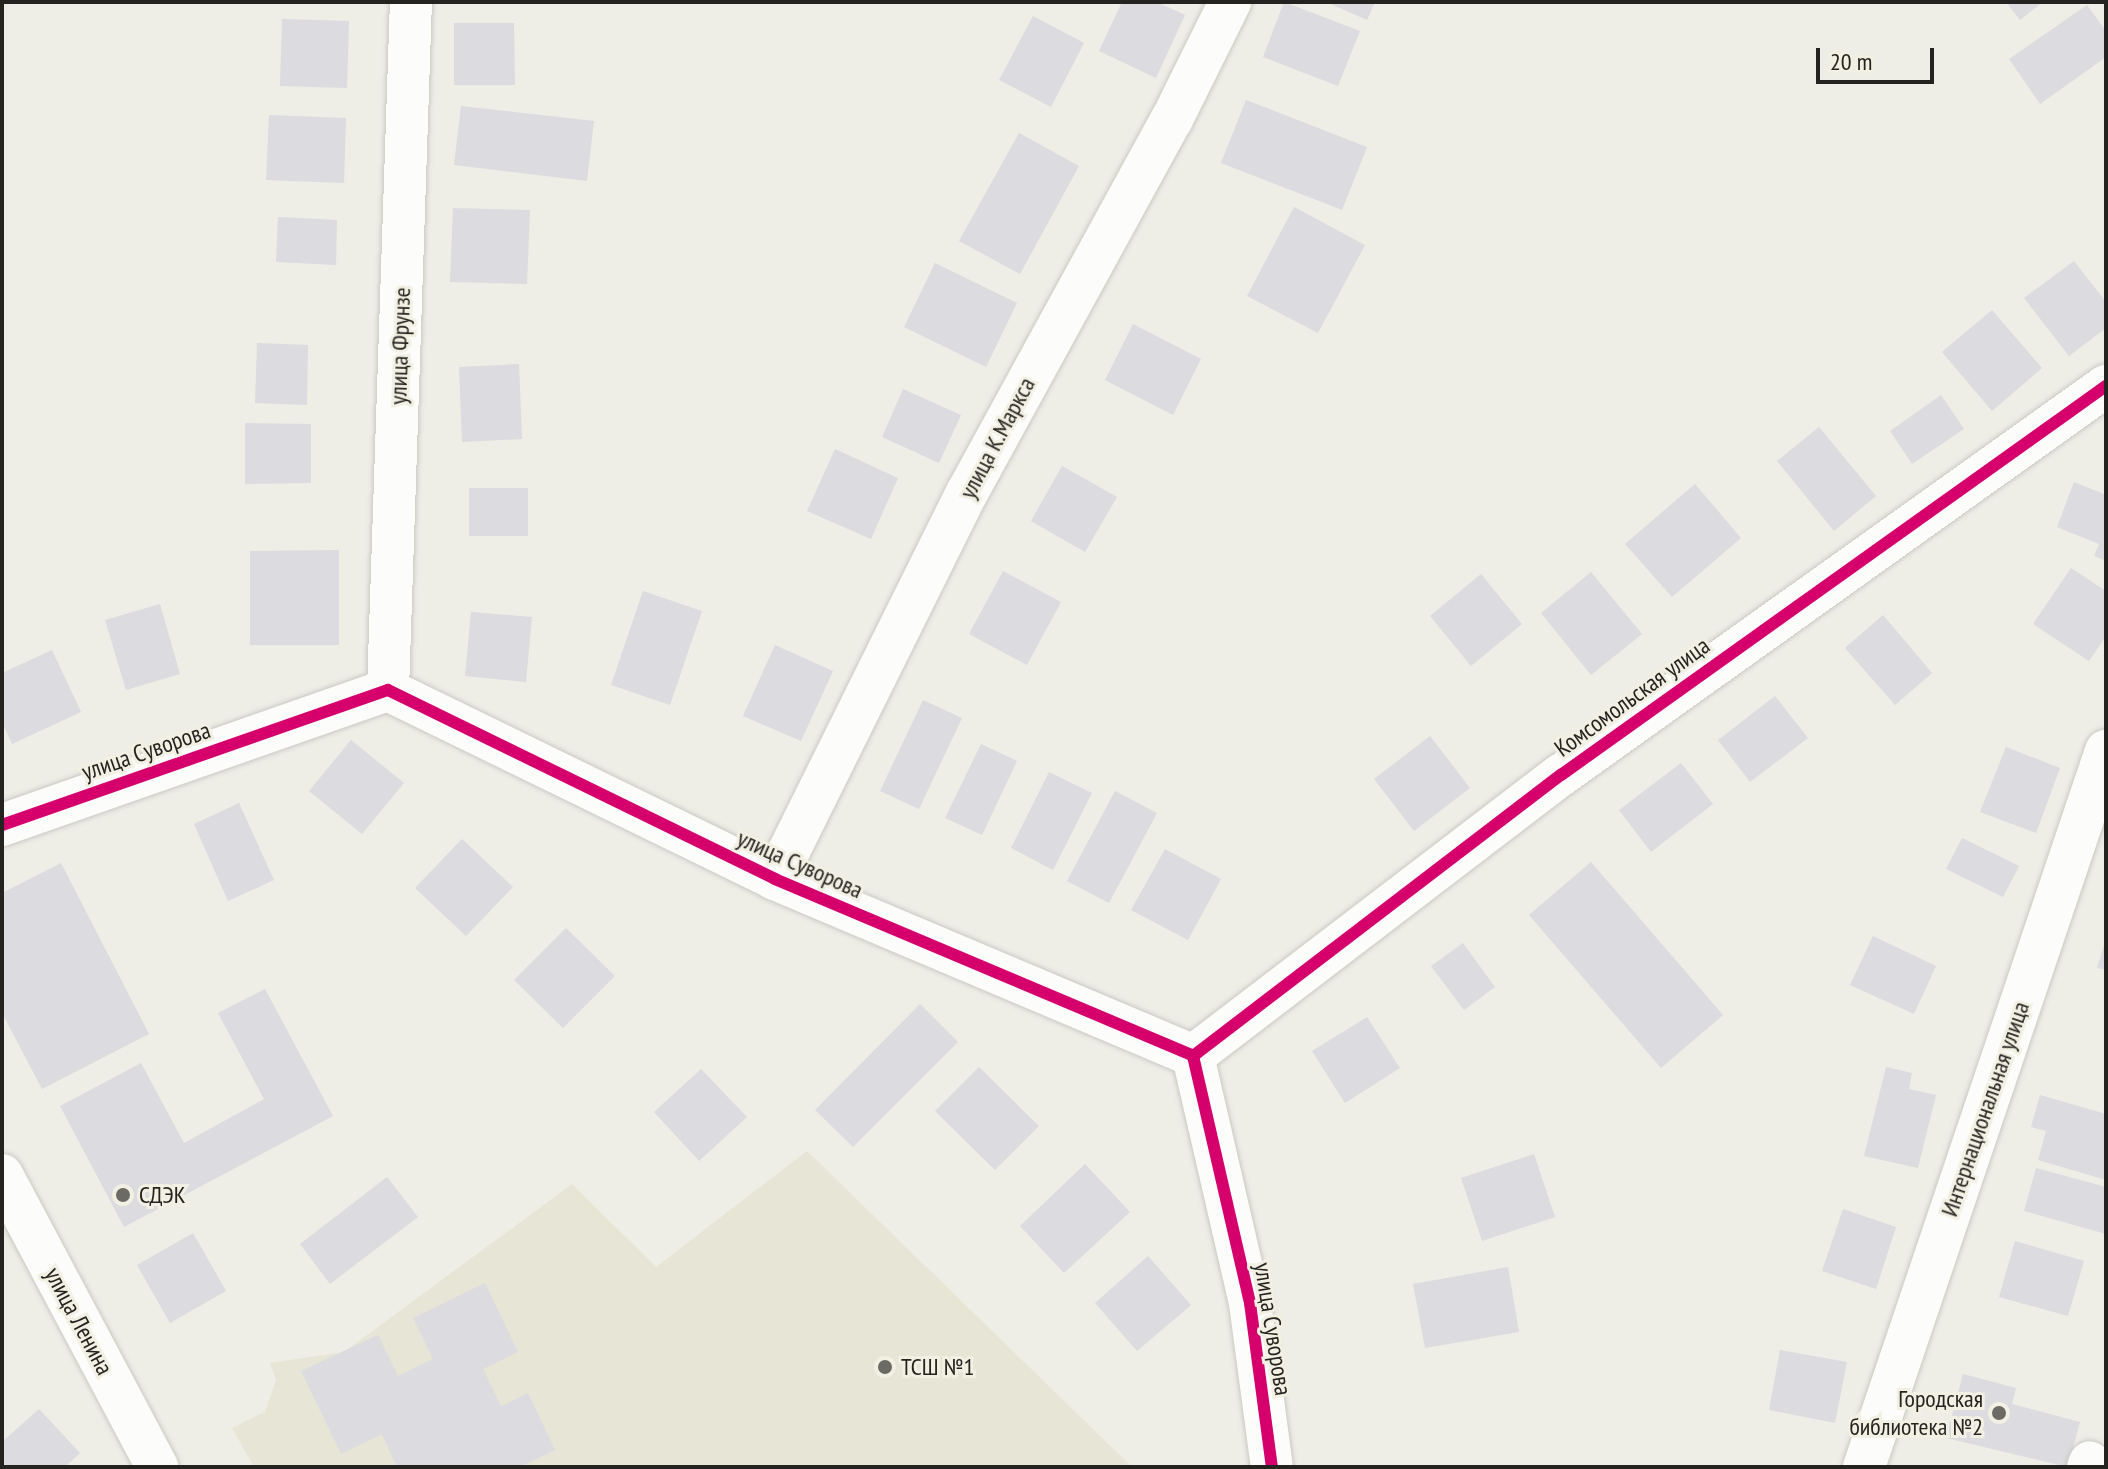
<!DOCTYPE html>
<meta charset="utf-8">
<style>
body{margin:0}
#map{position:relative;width:2108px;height:1469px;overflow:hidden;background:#eeede6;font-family:"PT Sans Narrow",sans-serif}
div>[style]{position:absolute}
.built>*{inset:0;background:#e7e5d6}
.building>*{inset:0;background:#dbdbe0}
.roads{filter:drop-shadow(0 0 2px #cac9c3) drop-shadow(0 0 2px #cac9c3)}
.minor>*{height:42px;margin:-21px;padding:0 21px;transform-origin:21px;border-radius:21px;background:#fcfcfb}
.cycleway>*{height:12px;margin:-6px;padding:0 6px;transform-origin:6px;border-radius:6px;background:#d6006c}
.dots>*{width:22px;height:22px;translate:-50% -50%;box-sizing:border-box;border:4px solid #f2f0e3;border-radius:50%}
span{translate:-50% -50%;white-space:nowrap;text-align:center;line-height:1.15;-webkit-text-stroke:6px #f2f0e3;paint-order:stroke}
.street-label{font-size:24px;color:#24231f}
.poi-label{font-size:24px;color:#24231f}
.left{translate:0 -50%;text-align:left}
.right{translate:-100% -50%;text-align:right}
.frame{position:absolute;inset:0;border:4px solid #24231f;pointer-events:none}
.scale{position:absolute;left:1816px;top:48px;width:118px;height:36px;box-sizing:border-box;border:4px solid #24231f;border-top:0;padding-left:10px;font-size:24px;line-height:28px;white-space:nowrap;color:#24231f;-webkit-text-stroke:6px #f2f0e3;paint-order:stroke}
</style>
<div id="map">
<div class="built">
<i style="clip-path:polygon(807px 1151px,1132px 1467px,254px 1467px,232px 1428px,265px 1412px,276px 1380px,270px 1363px,344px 1352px,572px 1184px,656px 1267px)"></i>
</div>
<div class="building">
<i style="clip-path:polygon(1122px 2px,1157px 2px,1185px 15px,1156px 78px,1099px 51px)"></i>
<i style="clip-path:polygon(1284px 2px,1360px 31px,1338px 86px,1263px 57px)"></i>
<i style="clip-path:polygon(1326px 2px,1375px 2px,1367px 20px)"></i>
<i style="clip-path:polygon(2006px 2px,2043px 2px,2020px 20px)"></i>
<i style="clip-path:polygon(2087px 5px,2106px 31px,2106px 57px,2040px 104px,2009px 59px)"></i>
<i style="clip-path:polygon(1033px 16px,1084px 43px,1051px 107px,999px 80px)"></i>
<i style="clip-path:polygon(282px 19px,349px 21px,347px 88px,280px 86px)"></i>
<i style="clip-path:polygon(454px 23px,514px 23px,515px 85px,454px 85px)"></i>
<i style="clip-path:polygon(1246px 100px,1367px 147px,1342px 210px,1221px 163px)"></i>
<i style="clip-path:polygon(461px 106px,594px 121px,587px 181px,454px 165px)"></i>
<i style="clip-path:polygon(269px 115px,346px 118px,344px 183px,266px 180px)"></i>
<i style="clip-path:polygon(1019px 133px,1079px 166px,1020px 274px,959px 241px)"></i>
<i style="clip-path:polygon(1294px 207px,1365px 245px,1318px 333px,1247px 296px)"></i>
<i style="clip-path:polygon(453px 208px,530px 210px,527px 284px,450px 282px)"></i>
<i style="clip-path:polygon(278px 217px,337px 220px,336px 265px,276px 262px)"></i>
<i style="clip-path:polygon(2074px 261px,2106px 302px,2106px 328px,2069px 356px,2024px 298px)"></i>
<i style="clip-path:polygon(935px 263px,1017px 303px,986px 367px,904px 327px)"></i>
<i style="clip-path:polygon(1992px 310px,2042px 368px,1992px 411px,1942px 352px)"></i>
<i style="clip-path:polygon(1133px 324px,1201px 359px,1173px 415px,1105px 380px)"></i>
<i style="clip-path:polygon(257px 343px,308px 345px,307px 405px,255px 403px)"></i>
<i style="clip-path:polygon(519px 364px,522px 439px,462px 442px,459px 367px)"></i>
<i style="clip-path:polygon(903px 389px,961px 415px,939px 463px,882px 437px)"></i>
<i style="clip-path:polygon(1941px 395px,1964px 429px,1912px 464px,1890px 431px)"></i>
<i style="clip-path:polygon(245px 423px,311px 424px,311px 483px,245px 484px)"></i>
<i style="clip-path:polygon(1819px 427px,1876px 496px,1834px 531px,1777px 461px)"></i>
<i style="clip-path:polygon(835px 449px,898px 478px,871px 539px,807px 511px)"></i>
<i style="clip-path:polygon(1062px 466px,1117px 497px,1085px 552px,1031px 521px)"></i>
<i style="clip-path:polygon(2074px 482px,2106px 495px,2106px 561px,2094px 556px,2099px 544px,2057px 527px)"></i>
<i style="clip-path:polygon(1695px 484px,1741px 538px,1672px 597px,1625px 544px)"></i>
<i style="clip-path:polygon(469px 488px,528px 488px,528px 536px,469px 536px)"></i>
<i style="clip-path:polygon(339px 550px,339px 645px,250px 645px,250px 551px)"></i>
<i style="clip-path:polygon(2071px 568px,2106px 591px,2106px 636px,2089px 661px,2033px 624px)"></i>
<i style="clip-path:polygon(1003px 571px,1061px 602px,1027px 665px,969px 634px)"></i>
<i style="clip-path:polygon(1591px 572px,1642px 634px,1591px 675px,1541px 613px)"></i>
<i style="clip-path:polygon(1481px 574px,1522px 624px,1471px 666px,1430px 616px)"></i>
<i style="clip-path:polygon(643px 591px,702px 611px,670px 705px,611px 685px)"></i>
<i style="clip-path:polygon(160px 604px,180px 674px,126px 690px,105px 620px)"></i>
<i style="clip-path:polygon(471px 612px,532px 617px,526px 682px,465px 676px)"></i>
<i style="clip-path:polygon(1883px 615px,1932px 673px,1895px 705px,1845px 648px)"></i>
<i style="clip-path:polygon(775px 645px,833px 671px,801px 741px,743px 716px)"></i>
<i style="clip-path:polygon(52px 650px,81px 712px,12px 744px,2px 722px,2px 673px)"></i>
<i style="clip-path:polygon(1775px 696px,1808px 738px,1750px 782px,1718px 740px)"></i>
<i style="clip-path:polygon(923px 700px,962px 718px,919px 809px,880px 791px)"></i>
<i style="clip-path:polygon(1430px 736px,1470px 788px,1414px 831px,1374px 779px)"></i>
<i style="clip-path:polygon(351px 740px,404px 783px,362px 834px,309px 791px)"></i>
<i style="clip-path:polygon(981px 744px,1017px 761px,982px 835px,945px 818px)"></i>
<i style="clip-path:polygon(2006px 747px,2060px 768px,2036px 833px,1980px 812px)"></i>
<i style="clip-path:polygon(1681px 763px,1713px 804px,1651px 852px,1619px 810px)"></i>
<i style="clip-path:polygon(1049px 772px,1092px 793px,1053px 870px,1011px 848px)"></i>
<i style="clip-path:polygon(1115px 791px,1157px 813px,1109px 903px,1067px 881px)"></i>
<i style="clip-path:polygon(239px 803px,274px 880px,228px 901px,194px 824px)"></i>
<i style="clip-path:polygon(1962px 838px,2019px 866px,2003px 897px,1946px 869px)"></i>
<i style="clip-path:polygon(462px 839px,513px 887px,466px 936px,415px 888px)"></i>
<i style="clip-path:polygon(1165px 849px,1221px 879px,1188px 940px,1131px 910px)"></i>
<i style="clip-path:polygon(1591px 862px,1723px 1015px,1661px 1068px,1529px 915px)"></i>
<i style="clip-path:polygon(61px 863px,149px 1034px,42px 1089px,2px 1013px,2px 893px)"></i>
<i style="clip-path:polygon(566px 928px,615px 976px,563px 1028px,514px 980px)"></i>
<i style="clip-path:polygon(1873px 936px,1936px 966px,1914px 1014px,1850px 985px)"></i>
<i style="clip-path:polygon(2106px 939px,2106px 970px,2097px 968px)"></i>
<i style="clip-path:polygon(1463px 943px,1495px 987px,1464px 1010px,1431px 966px)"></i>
<i style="clip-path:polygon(265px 989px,333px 1116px,124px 1227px,60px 1106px,141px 1063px,184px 1143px,264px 1099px,218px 1013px)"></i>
<i style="clip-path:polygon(920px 1004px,958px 1042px,853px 1147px,815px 1110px)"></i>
<i style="clip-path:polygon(1367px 1017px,1400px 1068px,1345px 1103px,1312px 1051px)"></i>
<i style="clip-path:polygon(979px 1067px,1039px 1126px,995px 1170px,935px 1111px)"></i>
<i style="clip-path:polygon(1886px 1067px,1912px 1073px,1909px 1089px,1936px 1095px,1918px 1168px,1864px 1156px)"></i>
<i style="clip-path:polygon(701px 1069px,747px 1117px,699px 1161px,654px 1112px)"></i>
<i style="clip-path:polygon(2040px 1095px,2106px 1114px,2106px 1180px,2038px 1160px,2046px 1131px,2031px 1127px)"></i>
<i style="clip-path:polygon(1534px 1154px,1555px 1217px,1482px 1241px,1461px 1178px)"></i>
<i style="clip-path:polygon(1085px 1164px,1130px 1212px,1064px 1273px,1020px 1226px)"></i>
<i style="clip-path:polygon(2036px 1168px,2106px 1187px,2106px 1234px,2024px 1211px)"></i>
<i style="clip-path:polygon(387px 1177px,418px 1217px,330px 1284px,300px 1244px)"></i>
<i style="clip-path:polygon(1843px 1209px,1896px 1227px,1876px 1289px,1822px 1271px)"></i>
<i style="clip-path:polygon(193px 1233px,226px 1291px,170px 1323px,137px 1265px)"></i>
<i style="clip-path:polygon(2015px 1241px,2084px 1261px,2068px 1316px,1999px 1297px)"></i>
<i style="clip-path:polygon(1148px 1256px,1191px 1305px,1137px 1351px,1095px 1303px)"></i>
<i style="clip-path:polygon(1508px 1267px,1519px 1332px,1425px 1348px,1413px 1284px)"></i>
<i style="clip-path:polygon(485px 1283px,518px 1352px,483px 1369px,501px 1406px,528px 1393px,555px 1450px,520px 1467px,397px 1467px,382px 1434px,341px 1454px,301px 1371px,378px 1335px,398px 1376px,433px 1359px,413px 1318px)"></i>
<i style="clip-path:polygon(1780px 1350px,1847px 1362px,1835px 1423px,1769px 1410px)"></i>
<i style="clip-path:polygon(1963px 1374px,2016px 1388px,2012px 1404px,2080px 1422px,2068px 1467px,1946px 1438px)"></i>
<i style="clip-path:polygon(39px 1409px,80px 1453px,65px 1467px,2px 1467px,2px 1442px)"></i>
</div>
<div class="roads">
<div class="minor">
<i style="left:388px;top:690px;width:688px;rotate:-88.09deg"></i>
<i style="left:2px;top:825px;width:409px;rotate:-19.3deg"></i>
<i style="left:388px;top:690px;width:431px;rotate:26deg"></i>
<i style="left:775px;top:879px;width:454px;rotate:22.9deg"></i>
<i style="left:1193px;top:1056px;width:253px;rotate:77deg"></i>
<i style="left:1250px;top:1303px;width:165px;rotate:82.4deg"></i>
<i style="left:775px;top:879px;width:433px;rotate:-63.6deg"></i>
<i style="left:968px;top:491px;width:424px;rotate:-61.3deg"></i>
<i style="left:1172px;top:119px;width:131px;rotate:-63.6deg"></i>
<i style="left:1193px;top:1056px;width:463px;rotate:-37.4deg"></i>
<i style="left:1561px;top:775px;width:670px;rotate:-35.52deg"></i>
<i style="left:2px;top:1175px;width:331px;rotate:62deg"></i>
<i style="left:1864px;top:1467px;width:756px;rotate:-71.33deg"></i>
<i style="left:2088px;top:1467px;width:5px;rotate:-68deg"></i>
</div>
</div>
<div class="cycleway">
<i style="left:2px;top:825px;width:409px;rotate:-19.3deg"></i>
<i style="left:388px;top:690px;width:431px;rotate:26deg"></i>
<i style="left:775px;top:879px;width:454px;rotate:22.9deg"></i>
<i style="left:1193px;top:1056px;width:253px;rotate:77deg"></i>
<i style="left:1250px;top:1303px;width:165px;rotate:82.4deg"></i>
<i style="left:1193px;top:1056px;width:463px;rotate:-37.4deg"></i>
<i style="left:1561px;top:775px;width:670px;rotate:-35.52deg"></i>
</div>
<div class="dots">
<i style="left:123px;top:1195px;background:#6b6a65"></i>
<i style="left:885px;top:1367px;background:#6b6a65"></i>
<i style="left:1999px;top:1413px;background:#6b6a65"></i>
</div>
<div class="street-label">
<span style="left:400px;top:346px;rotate:-88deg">улица Фрунзе</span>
<span style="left:997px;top:438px;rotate:-62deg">улица К.Маркса</span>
<span style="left:1632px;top:697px;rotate:-36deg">Комсомольская улица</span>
<span style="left:146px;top:751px;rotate:-19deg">улица Суворова</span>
<span style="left:800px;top:864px;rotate:24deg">улица Суворова</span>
<span style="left:1985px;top:1109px;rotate:-71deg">Интернациональная улица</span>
<span style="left:79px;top:1321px;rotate:62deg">улица Ленина</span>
<span style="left:1273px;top:1329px;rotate:81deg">улица Суворова</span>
</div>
<div class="poi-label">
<span class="left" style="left:139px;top:1195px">СДЭК</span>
<span class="left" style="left:901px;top:1367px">ТСШ №1</span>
<span class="right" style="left:1983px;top:1413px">Городская<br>библиотека №2</span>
</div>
<div class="frame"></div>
<div class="scale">20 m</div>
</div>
